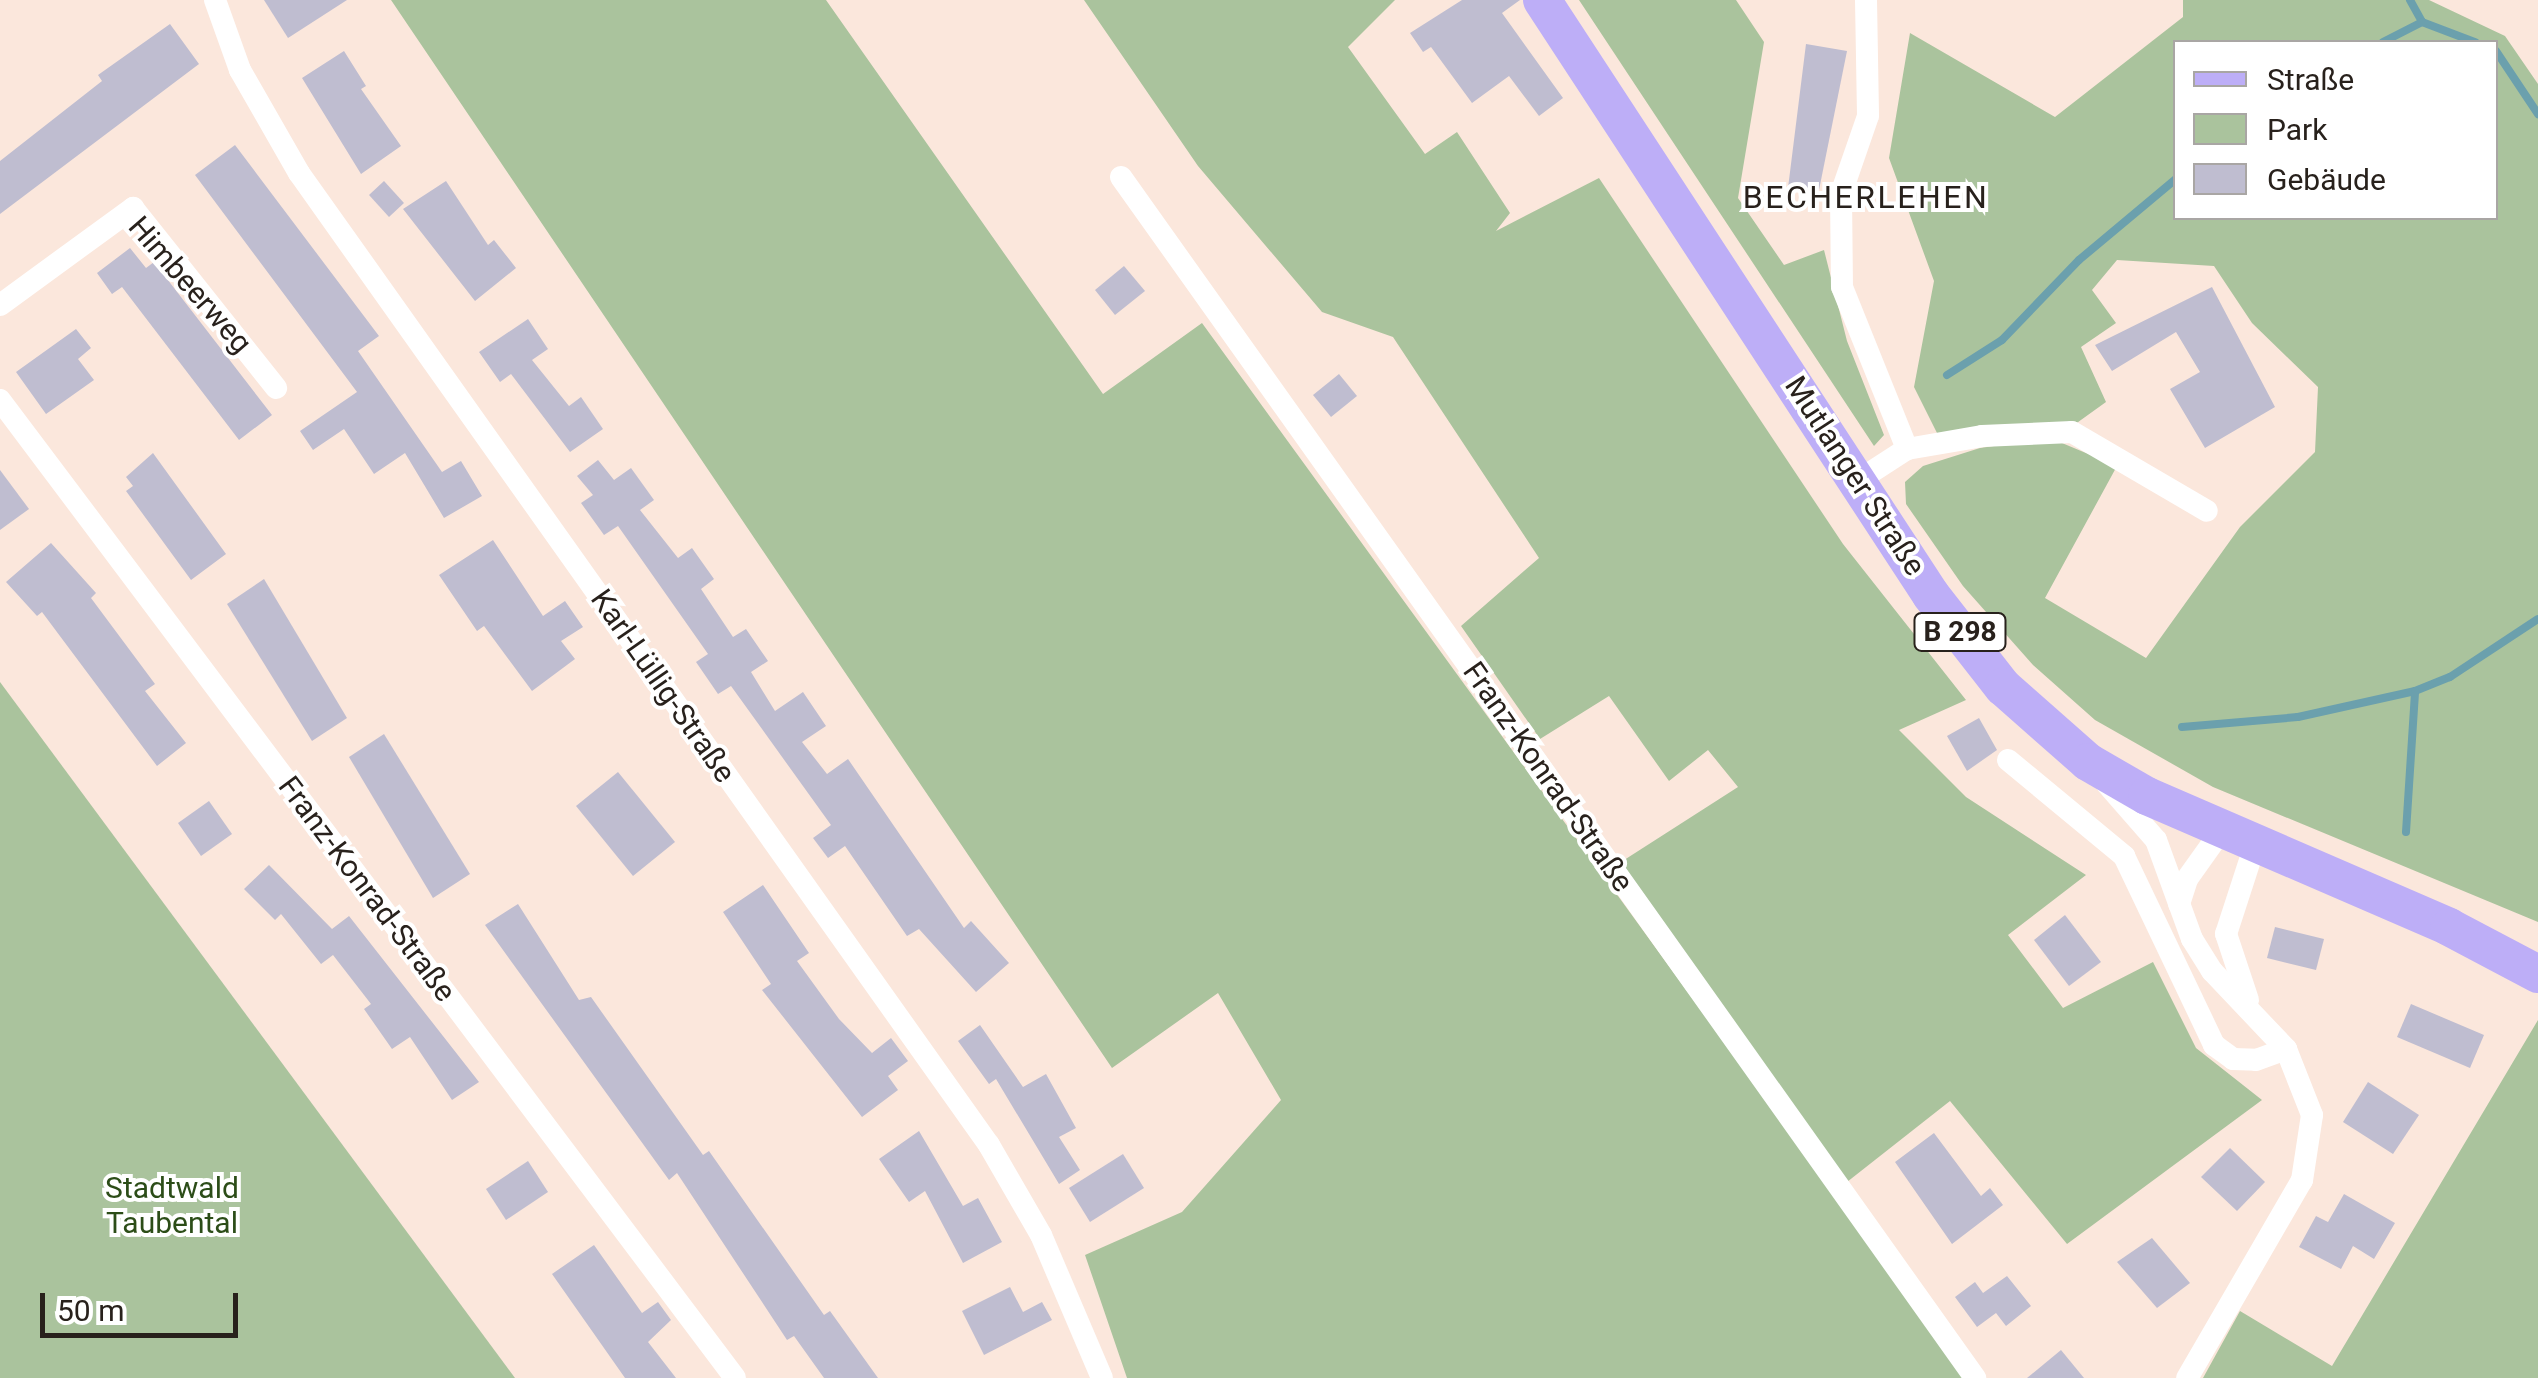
<!DOCTYPE html>
<meta charset="utf-8">
<style>
body{margin:0}
#map{position:relative;width:2538px;height:1378px;overflow:hidden;background:#fbe7dc;font-family:Roboto,sans-serif}
div>[style]{position:absolute}
.green>*{inset:0;background:#aac39d}
.stream>*{height:8px;margin:-4px;padding:0 4px;transform-origin:4px;border-radius:4px;background:#6ba0ad}
.building>*{inset:0;background:#bfbdd0}
.street>*{height:22px;margin:-11px;padding:0 11px;transform-origin:11px;border-radius:11px;background:#fff}
.primary>*{height:38px;margin:-19px;padding:0 19px;transform-origin:19px;border-radius:19px;background:#bdaef7}
span{translate:-50% -50%;white-space:nowrap;text-align:center;line-height:1.15;-webkit-text-stroke:8px #fff;paint-order:stroke}
.shield-label span{padding:2px 8px;background:#fff;border:2px solid;border-radius:8px;-webkit-text-stroke-width:0}
.shield-label{font-size:28px;color:#28211c;font-weight:700}
.street-label{font-size:30px;color:#28211c}
.park-label{font-size:30px;color:#2c4d18}
.neighbourhood-label{font-size:32px;color:#28211c;letter-spacing:2.5px}
.legend{position:absolute;left:2173px;top:40px;width:325px;height:180px;box-sizing:border-box;background:#fff;border:2px solid #a9a6a4;margin:0;padding:12px 18px;list-style:none;font-size:30px;color:#28211c}
.legend li{display:flex;align-items:center;gap:20px;height:50px}
.legend b{width:50px;border:2px solid #a9a6a4}
.scale{position:absolute;left:40px;top:1293px;width:198px;height:45px;box-sizing:border-box;border:5px solid #28211c;border-top:0;padding-left:12px;font-size:30px;line-height:35px;white-space:nowrap;color:#28211c;-webkit-text-stroke:8px #fff;paint-order:stroke}
</style>
<div id="map">
<div class="green">
<i style="clip-path:polygon(391px 0,826px 0,1103px 394px,1202px 323px,1968px 1378px,1127px 1378px,1085px 1255px,1182px 1212px,1281px 1100px,1218px 993px,1112px 1068px)"></i>
<i style="clip-path:polygon(1084px 0,1395px 0,1348px 47px,1425px 154px,1457px 132px,1510px 213px,1496px 231px,1599px 178px,1843px 544px,1966px 700px,1899px 730px,1966px 797px,2086px 875px,2008px 935px,2063px 1008px,2153px 962px,2196px 1048px,2262px 1100px,2067px 1244px,1950px 1101px,1847px 1182px,1621px 862px,1738px 787px,1708px 750px,1669px 781px,1609px 696px,1540px 739px,1461px 626px,1539px 558px,1393px 337px,1322px 312px,1198px 166px)"></i>
<i style="clip-path:polygon(1579px 0,1736px 0,1764px 42px,1738px 198px,1784px 265px,1824px 250px,1847px 341px,1884px 435px,1874px 446px)"></i>
<i style="clip-path:polygon(evenodd,2183px 0,2429px 0,2505px 36px,2538px 84px,2538px 922px,2213px 787px,2095px 720px,2033px 665px,1963px 586px,1906px 504px,1905px 482px,1923px 466px,1980px 448px,2050px 438px,2117px 466px,2045px 598px,2146px 658px,2240px 527px,2315px 452px,2318px 387px,2252px 323px,2214px 266px,2117px 260px,2092px 290px,2116px 323px,2081px 347px,2106px 402px,2067px 430px,1937px 433px,1914px 387px,1934px 281px,1889px 158px,1910px 33px,2055px 117px,2183px 17px,2183px 0,2176px 42px,2496px 42px,2496px 218px,2176px 218px,2176px 42px)"></i>
<i style="clip-path:polygon(0 682px,515px 1378px,0 1378px)"></i>
<i style="clip-path:polygon(2538px 1020px,2538px 1378px,2203px 1378px,2240px 1311px,2332px 1366px)"></i>
</div>
<div class="stream">
<i style="left:2410px;top:0;width:25px;rotate:61deg"></i>
<i style="left:2422px;top:22px;width:57px;rotate:20.7deg"></i>
<i style="left:2383px;top:42px;width:44px;rotate:-27.1deg"></i>
<i style="left:2496px;top:51px;width:76px;rotate:56.3deg"></i>
<i style="left:1947px;top:375px;width:65px;rotate:-32.5deg"></i>
<i style="left:2002px;top:340px;width:111px;rotate:-46.1deg"></i>
<i style="left:2079px;top:260px;width:126px;rotate:-39.9deg"></i>
<i style="left:2182px;top:727px;width:116px;rotate:-4.9deg"></i>
<i style="left:2298px;top:717px;width:120px;rotate:-12.5deg"></i>
<i style="left:2415px;top:691px;width:38px;rotate:-22deg"></i>
<i style="left:2450px;top:677px;width:105px;rotate:-33.4deg"></i>
<i style="left:2406px;top:832px;width:141px;rotate:-86.3deg"></i>
</div>
<div class="building">
<i style="clip-path:polygon(264px 0,347px 0,288px 38px)"></i>
<i style="clip-path:polygon(1462px 0,1520px 0,1502px 13px,1563px 98px,1539px 116px,1509px 76px,1472px 103px,1431px 47px,1423px 52px,1410px 33px)"></i>
<i style="clip-path:polygon(170px 24px,199px 64px,0 214px,0 161px,102px 81px,98px 75px)"></i>
<i style="clip-path:polygon(1806px 44px,1847px 51px,1818px 195px,1788px 188px)"></i>
<i style="clip-path:polygon(344px 51px,366px 86px,361px 89px,401px 146px,361px 174px,302px 78px)"></i>
<i style="clip-path:polygon(235px 145px,379px 336px,358px 351px,442px 472px,461px 461px,482px 496px,444px 518px,405px 453px,374px 474px,344px 429px,313px 450px,300px 431px,357px 392px,195px 175px)"></i>
<i style="clip-path:polygon(384px 181px,404px 203px,389px 217px,369px 195px)"></i>
<i style="clip-path:polygon(446px 181px,488px 245px,494px 240px,516px 268px,475px 301px,403px 209px)"></i>
<i style="clip-path:polygon(130px 248px,146px 268px,154px 262px,272px 415px,239px 440px,122px 287px,112px 294px,97px 273px)"></i>
<i style="clip-path:polygon(1124px 266px,1145px 291px,1115px 315px,1095px 290px)"></i>
<i style="clip-path:polygon(2212px 287px,2275px 407px,2205px 448px,2170px 389px,2200px 372px,2176px 332px,2112px 371px,2095px 345px)"></i>
<i style="clip-path:polygon(528px 319px,548px 349px,532px 360px,569px 406px,581px 397px,603px 429px,570px 452px,511px 374px,500px 382px,479px 352px)"></i>
<i style="clip-path:polygon(76px 329px,91px 348px,78px 359px,94px 380px,46px 414px,16px 372px)"></i>
<i style="clip-path:polygon(1339px 374px,1357px 396px,1331px 417px,1313px 395px)"></i>
<i style="clip-path:polygon(153px 453px,226px 554px,191px 580px,126px 491px,133px 486px,126px 477px)"></i>
<i style="clip-path:polygon(598px 460px,614px 480px,631px 468px,654px 500px,640px 510px,678px 558px,692px 548px,714px 579px,701px 589px,733px 637px,746px 629px,768px 661px,751px 672px,775px 711px,803px 692px,826px 726px,802px 742px,827px 774px,848px 759px,964px 928px,971px 921px,1009px 963px,976px 992px,919px 929px,907px 936px,845px 846px,828px 858px,813px 838px,831px 825px,731px 686px,718px 694px,696px 662px,708px 654px,618px 526px,604px 535px,581px 503px,593px 495px,577px 476px)"></i>
<i style="clip-path:polygon(0 470px,29px 509px,0 530px)"></i>
<i style="clip-path:polygon(493px 540px,543px 616px,565px 601px,583px 627px,561px 641px,575px 659px,532px 691px,484px 626px,477px 631px,439px 575px)"></i>
<i style="clip-path:polygon(51px 543px,96px 593px,91px 598px,155px 684px,145px 691px,186px 743px,157px 766px,42px 612px,37px 616px,6px 582px)"></i>
<i style="clip-path:polygon(264px 579px,347px 718px,312px 741px,227px 604px)"></i>
<i style="clip-path:polygon(1979px 718px,1997px 750px,1967px 771px,1947px 736px)"></i>
<i style="clip-path:polygon(384px 734px,470px 874px,433px 898px,349px 757px)"></i>
<i style="clip-path:polygon(618px 772px,675px 842px,633px 876px,576px 806px)"></i>
<i style="clip-path:polygon(209px 801px,232px 834px,201px 856px,178px 823px)"></i>
<i style="clip-path:polygon(269px 865px,332px 929px,349px 916px,479px 1082px,452px 1100px,410px 1037px,392px 1049px,364px 1009px,371px 1004px,333px 955px,321px 964px,281px 914px,275px 920px,244px 889px)"></i>
<i style="clip-path:polygon(763px 885px,809px 953px,797px 961px,839px 1019px,872px 1053px,891px 1038px,908px 1061px,888px 1076px,898px 1090px,862px 1117px,762px 990px,771px 984px,723px 912px)"></i>
<i style="clip-path:polygon(518px 904px,579px 1000px,591px 997px,703px 1155px,709px 1151px,824px 1315px,830px 1311px,878px 1378px,824px 1378px,794px 1336px,787px 1340px,677px 1173px,669px 1180px,485px 925px)"></i>
<i style="clip-path:polygon(2065px 915px,2101px 962px,2069px 986px,2034px 940px)"></i>
<i style="clip-path:polygon(2275px 927px,2324px 939px,2316px 970px,2267px 958px)"></i>
<i style="clip-path:polygon(2411px 1004px,2484px 1035px,2470px 1068px,2397px 1037px)"></i>
<i style="clip-path:polygon(980px 1025px,1023px 1087px,1046px 1074px,1076px 1128px,1059px 1137px,1080px 1170px,1059px 1184px,996px 1079px,989px 1084px,958px 1041px)"></i>
<i style="clip-path:polygon(2368px 1082px,2419px 1115px,2393px 1154px,2343px 1122px)"></i>
<i style="clip-path:polygon(919px 1131px,963px 1206px,978px 1198px,1002px 1242px,963px 1263px,925px 1191px,909px 1202px,879px 1159px)"></i>
<i style="clip-path:polygon(1934px 1133px,1981px 1196px,1990px 1188px,2003px 1205px,1952px 1244px,1895px 1162px)"></i>
<i style="clip-path:polygon(2230px 1148px,2265px 1182px,2237px 1211px,2201px 1177px)"></i>
<i style="clip-path:polygon(1123px 1154px,1144px 1188px,1090px 1222px,1069px 1188px)"></i>
<i style="clip-path:polygon(528px 1161px,548px 1192px,506px 1220px,486px 1189px)"></i>
<i style="clip-path:polygon(2344px 1194px,2395px 1223px,2374px 1259px,2353px 1246px,2341px 1269px,2299px 1247px,2316px 1216px,2328px 1222px)"></i>
<i style="clip-path:polygon(2152px 1238px,2190px 1283px,2157px 1308px,2117px 1262px)"></i>
<i style="clip-path:polygon(594px 1245px,642px 1313px,658px 1302px,671px 1320px,648px 1342px,676px 1378px,625px 1378px,552px 1274px)"></i>
<i style="clip-path:polygon(2007px 1276px,2031px 1306px,2006px 1326px,1996px 1313px,1977px 1327px,1955px 1297px,1975px 1282px,1983px 1293px)"></i>
<i style="clip-path:polygon(1010px 1287px,1023px 1312px,1042px 1302px,1052px 1320px,984px 1355px,962px 1311px)"></i>
<i style="clip-path:polygon(2061px 1350px,2084px 1378px,2027px 1378px)"></i>
</div>
<div class="street">
<i style="left:215px;top:0;width:74px;rotate:70.3deg"></i>
<i style="left:240px;top:70px;width:119px;rotate:60.2deg"></i>
<i style="left:299px;top:173px;width:1192px;rotate:54.63deg"></i>
<i style="left:989px;top:1145px;width:104px;rotate:60deg"></i>
<i style="left:1041px;top:1235px;width:155px;rotate:66.9deg"></i>
<i style="left:1866px;top:0;width:116px;rotate:89deg"></i>
<i style="left:1868px;top:116px;width:83px;rotate:109.1deg"></i>
<i style="left:1841px;top:194px;width:93px;rotate:89.4deg"></i>
<i style="left:1842px;top:287px;width:175px;rotate:68.1deg"></i>
<i style="left:1121px;top:177px;width:1474px;rotate:54.58deg"></i>
<i style="left:0;top:305px;width:165px;rotate:-36.1deg"></i>
<i style="left:133px;top:208px;width:230px;rotate:51.5deg"></i>
<i style="left:0;top:400px;width:1223px;rotate:53.07deg"></i>
<i style="left:1859px;top:480px;width:57px;rotate:-32.9deg"></i>
<i style="left:1907px;top:449px;width:76px;rotate:-9.8deg"></i>
<i style="left:1982px;top:436px;width:90px;rotate:-2.5deg"></i>
<i style="left:2072px;top:432px;width:156px;rotate:30.3deg"></i>
<i style="left:2008px;top:760px;width:151px;rotate:39.6deg"></i>
<i style="left:2124px;top:856px;width:209px;rotate:64.5deg"></i>
<i style="left:2214px;top:1045px;width:24px;rotate:36deg"></i>
<i style="left:2233px;top:1059px;width:23px;rotate:2deg"></i>
<i style="left:2256px;top:1060px;width:32px;rotate:-20deg"></i>
<i style="left:2107px;top:784px;width:74px;rotate:48.8deg"></i>
<i style="left:2156px;top:840px;width:105px;rotate:70deg"></i>
<i style="left:2192px;top:939px;width:38px;rotate:58deg"></i>
<i style="left:2212px;top:971px;width:108px;rotate:46.5deg"></i>
<i style="left:2286px;top:1049px;width:71px;rotate:68.5deg"></i>
<i style="left:2312px;top:1115px;width:66px;rotate:98.7deg"></i>
<i style="left:2302px;top:1180px;width:229px;rotate:120.1deg"></i>
<i style="left:2179px;top:904px;width:26px;rotate:-72deg"></i>
<i style="left:2187px;top:879px;width:60px;rotate:-54.5deg"></i>
<i style="left:2248px;top:1000px;width:70px;rotate:-108.4deg"></i>
<i style="left:2226px;top:934px;width:94px;rotate:-72deg"></i>
</div>
<div class="primary">
<i style="left:1542px;top:0;width:711px;rotate:56.82deg"></i>
<i style="left:1931px;top:595px;width:117px;rotate:52deg"></i>
<i style="left:2003px;top:687px;width:113px;rotate:41.4deg"></i>
<i style="left:2088px;top:762px;width:68px;rotate:30deg"></i>
<i style="left:2147px;top:796px;width:329px;rotate:23.4deg"></i>
<i style="left:2449px;top:927px;width:101px;rotate:27.8deg"></i>
</div>
<div class="shield-label">
<span style="left:1960px;top:632px">B 298</span>
</div>
<div class="street-label">
<span style="left:190px;top:285px;rotate:49deg">Himbeerweg</span>
<span style="left:1855px;top:476px;rotate:57deg">Mutlanger Straße</span>
<span style="left:663px;top:686px;rotate:55deg">Karl-Lüllig-Straße</span>
<span style="left:1548px;top:777px;rotate:55deg">Franz-Konrad-Straße</span>
<span style="left:367px;top:889px;rotate:53deg">Franz-Konrad-Straße</span>
</div>
<div class="park-label">
<span style="left:172px;top:1205px">Stadtwald<br>Taubental</span>
</div>
<div class="neighbourhood-label">
<span style="left:1866px;top:197px">BECHERLEHEN</span>
</div>
<ul class="legend">
<li><b style="height:12px;background:#bdaef7"></b>Straße</li>
<li><b style="height:28px;background:#aac39d"></b>Park</li>
<li><b style="height:28px;background:#bfbdd0"></b>Gebäude</li>
</ul>
<div class="scale">50 m</div>
</div>
